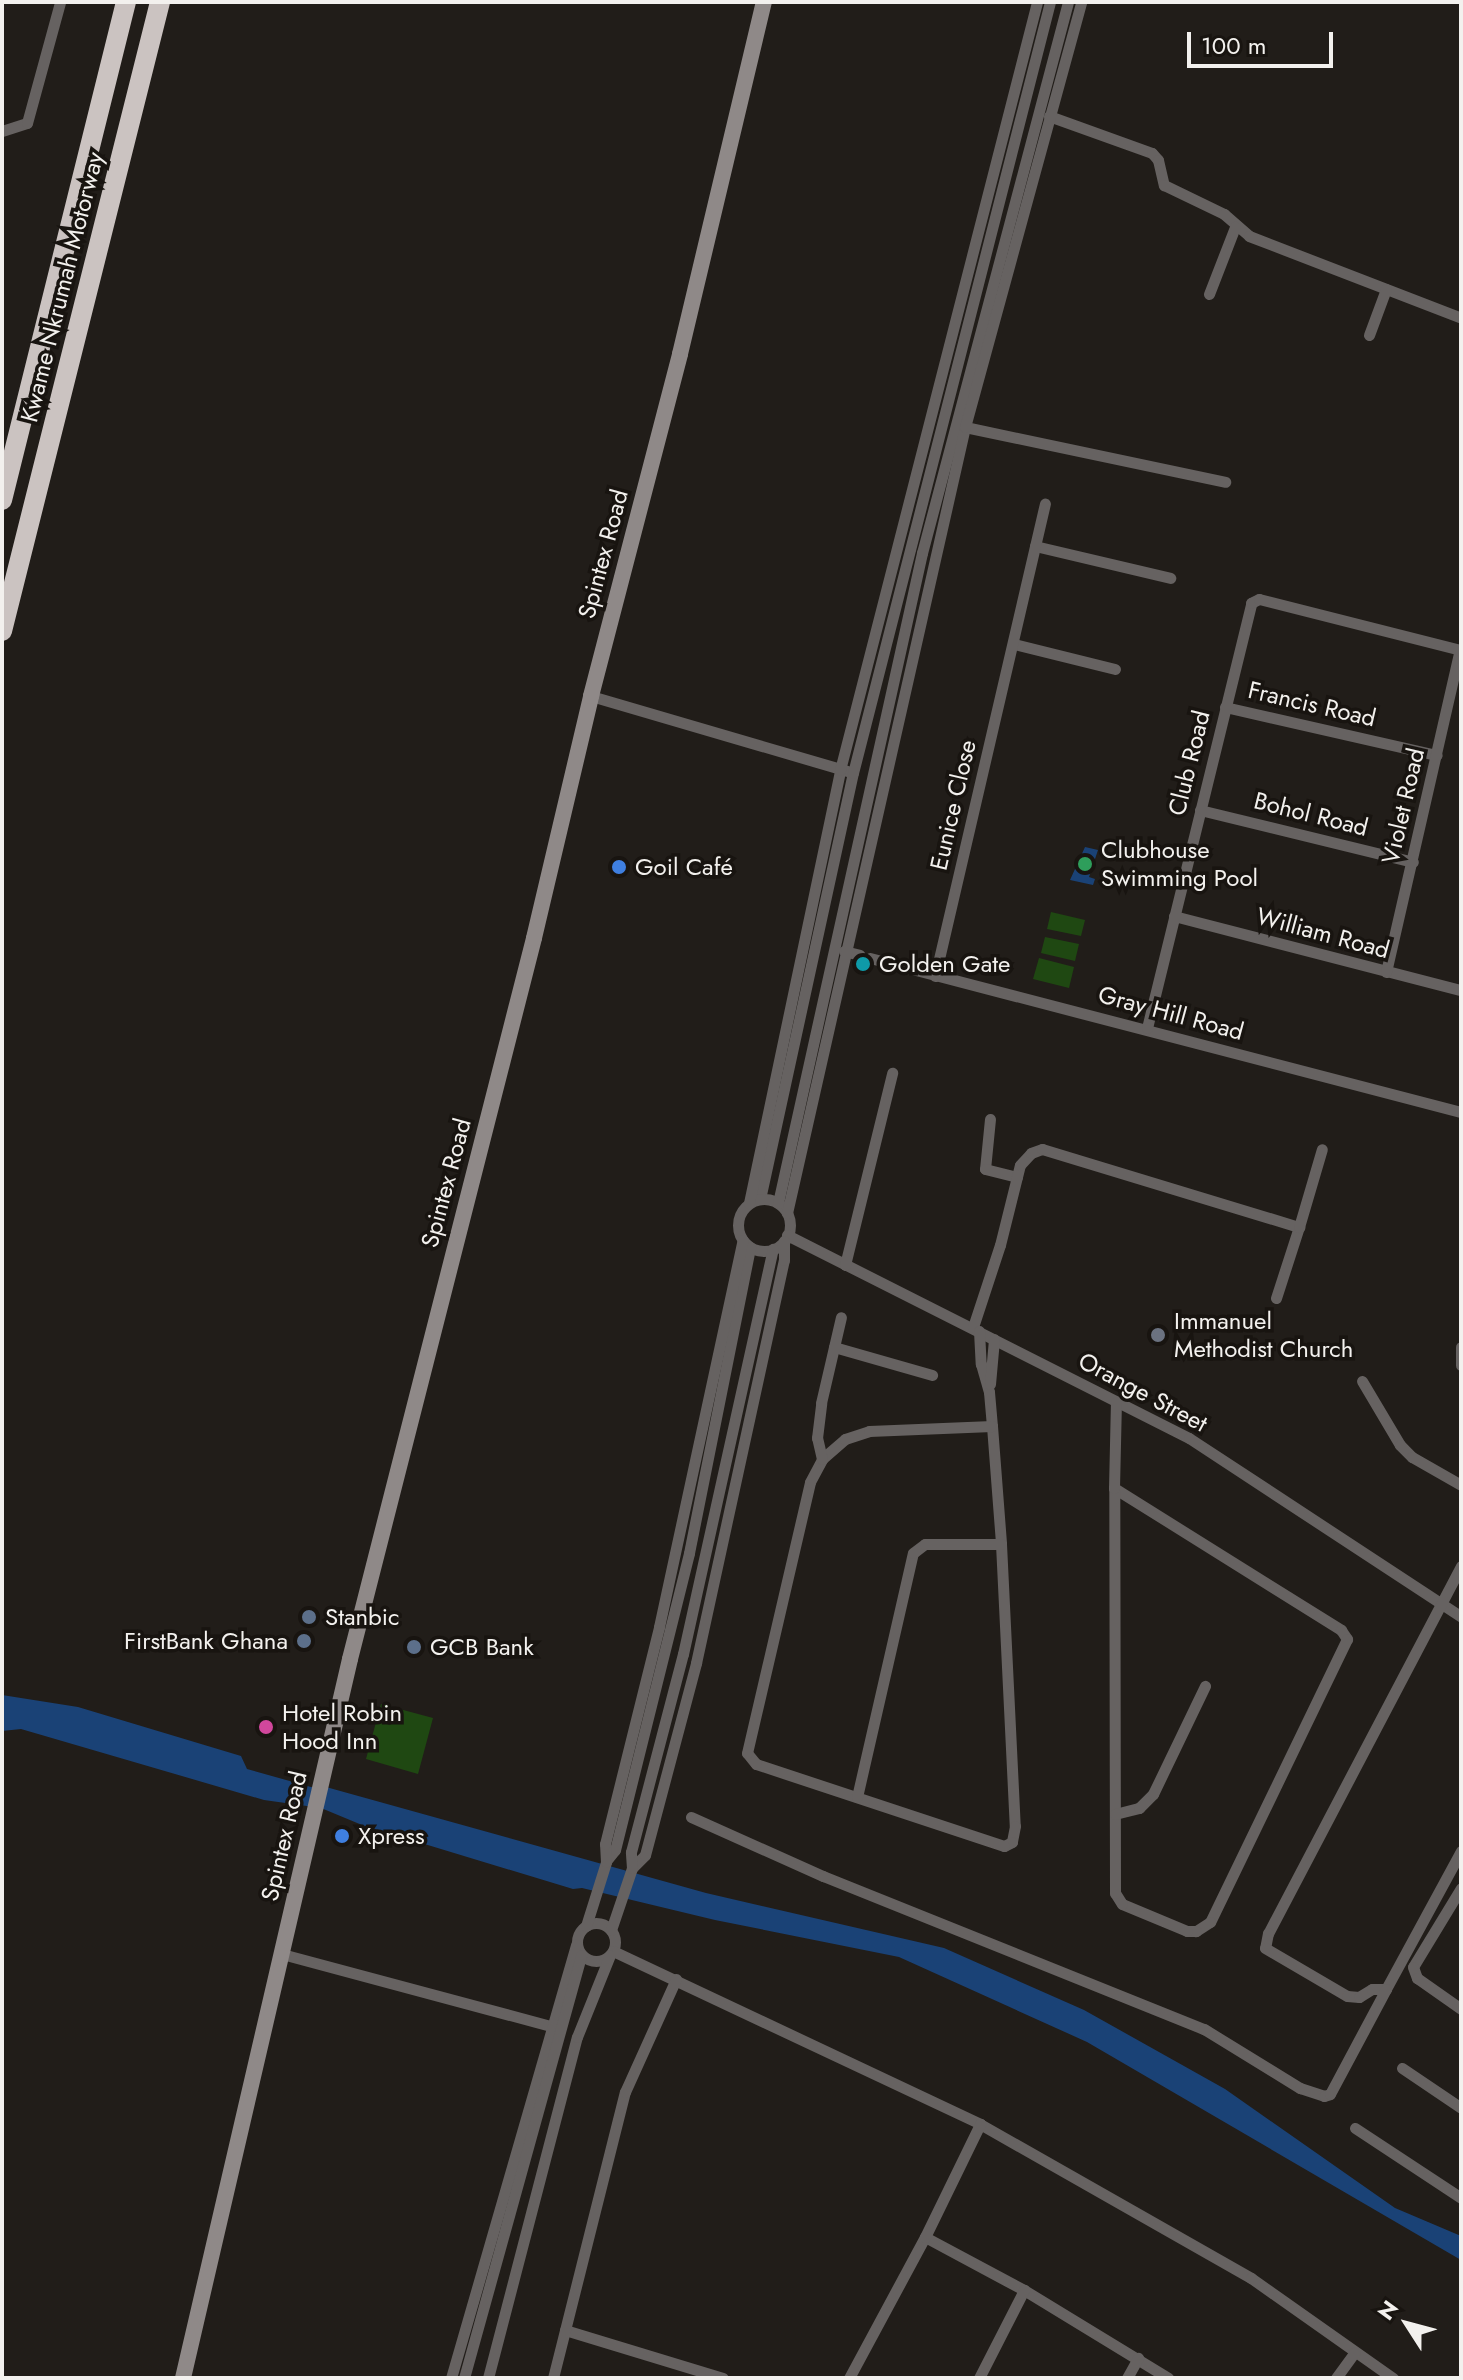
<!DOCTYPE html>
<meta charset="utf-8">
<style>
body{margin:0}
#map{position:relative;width:1463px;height:2380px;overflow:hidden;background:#211d19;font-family:Jost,sans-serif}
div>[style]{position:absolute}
.green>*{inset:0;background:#1f4812}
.water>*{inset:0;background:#1a4276}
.street>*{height:11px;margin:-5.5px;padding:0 5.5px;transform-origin:5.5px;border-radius:5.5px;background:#666261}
.street>.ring{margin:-5.5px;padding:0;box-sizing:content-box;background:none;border:11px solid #666261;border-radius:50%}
.secondary>*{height:16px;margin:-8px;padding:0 8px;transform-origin:8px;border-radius:8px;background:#8f8988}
.highway>*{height:20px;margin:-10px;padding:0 10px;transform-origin:10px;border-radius:10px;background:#cbc3c1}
.dots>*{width:22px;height:22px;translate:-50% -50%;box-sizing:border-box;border:4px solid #181410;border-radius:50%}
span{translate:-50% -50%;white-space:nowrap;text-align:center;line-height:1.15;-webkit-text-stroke:7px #181410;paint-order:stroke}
.street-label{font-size:24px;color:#f3f1ee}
.poi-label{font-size:24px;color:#f3f1ee}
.left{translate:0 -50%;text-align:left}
.right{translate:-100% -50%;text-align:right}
.frame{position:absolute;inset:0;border:4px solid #f3f1ee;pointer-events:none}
.north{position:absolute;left:1367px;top:2284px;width:80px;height:80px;-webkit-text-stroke:6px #181410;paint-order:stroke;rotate:306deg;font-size:22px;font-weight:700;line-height:32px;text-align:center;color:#f3f1ee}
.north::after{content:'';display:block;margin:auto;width:28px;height:36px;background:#f3f1ee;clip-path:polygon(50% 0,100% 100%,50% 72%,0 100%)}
.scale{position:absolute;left:1187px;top:32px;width:146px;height:36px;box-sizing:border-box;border:4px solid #f3f1ee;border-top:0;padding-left:10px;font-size:24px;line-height:28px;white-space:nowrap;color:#f3f1ee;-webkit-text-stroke:6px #181410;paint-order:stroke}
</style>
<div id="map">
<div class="green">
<i style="clip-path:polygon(1051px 912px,1085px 920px,1081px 936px,1047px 929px)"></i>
<i style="clip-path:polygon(1045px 937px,1079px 944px,1075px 961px,1041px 953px)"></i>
<i style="clip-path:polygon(1039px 958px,1074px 967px,1069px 988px,1033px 979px)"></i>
<i style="clip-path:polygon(381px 1704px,433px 1718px,418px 1774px,366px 1759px)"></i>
</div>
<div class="water">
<i style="clip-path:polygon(1085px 847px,1098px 850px,1089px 877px,1095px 879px,1093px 885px,1070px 880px)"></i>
<i style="clip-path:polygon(2px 1695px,78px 1707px,241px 1756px,247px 1769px,311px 1787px,326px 1787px,706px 1893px,944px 1948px,1084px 2010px,1225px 2089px,1395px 2208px,1461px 2236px,1461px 2260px,1087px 2042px,899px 1957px,715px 1920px,582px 1888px,573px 1889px,362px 1825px,321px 1808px,264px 1800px,21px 1729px,2px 1731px)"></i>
</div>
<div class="street">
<i style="left:1049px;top:116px;width:109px;rotate:19.8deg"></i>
<i style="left:1152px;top:153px;width:9px;rotate:49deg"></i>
<i style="left:1158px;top:160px;width:26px;rotate:77deg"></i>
<i style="left:1164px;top:185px;width:67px;rotate:25.8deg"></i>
<i style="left:1224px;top:214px;width:33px;rotate:41deg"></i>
<i style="left:1249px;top:236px;width:227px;rotate:21.1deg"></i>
<i style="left:2px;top:131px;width:26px;rotate:-18deg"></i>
<i style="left:27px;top:123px;width:125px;rotate:-74.7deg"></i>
<i style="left:1209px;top:294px;width:72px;rotate:-68.8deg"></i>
<i style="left:1369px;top:335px;width:49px;rotate:-69.7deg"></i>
<i style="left:965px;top:427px;width:266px;rotate:11.9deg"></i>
<i style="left:1035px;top:546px;width:139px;rotate:13.3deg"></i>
<i style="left:1014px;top:644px;width:104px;rotate:13.9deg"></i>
<i style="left:591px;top:696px;width:267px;rotate:16.3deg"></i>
<i style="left:1225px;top:707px;width:217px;rotate:12.8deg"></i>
<i style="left:1200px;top:810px;width:219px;rotate:13.7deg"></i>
<i style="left:1174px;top:916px;width:296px;rotate:14.5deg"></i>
<i style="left:844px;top:951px;width:16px;rotate:14deg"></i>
<i style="left:870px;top:958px;width:611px;rotate:14.61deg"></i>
<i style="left:1386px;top:972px;width:330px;rotate:-77.1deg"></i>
<i style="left:935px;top:976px;width:485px;rotate:-76.9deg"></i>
<i style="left:1147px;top:1028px;width:438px;rotate:-76.2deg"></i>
<i style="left:1251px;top:603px;width:9px;rotate:-27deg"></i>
<i style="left:1259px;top:599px;width:208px;rotate:14.2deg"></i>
<i style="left:990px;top:1119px;width:50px;rotate:95.7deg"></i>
<i style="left:985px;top:1169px;width:33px;rotate:14deg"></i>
<i style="left:760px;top:1199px;width:436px;rotate:-77.7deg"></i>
<i style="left:853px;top:773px;width:796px;rotate:-75.67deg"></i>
<i class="ring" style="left:738px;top:1199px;width:41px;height:41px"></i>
<i style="left:749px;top:1203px;width:442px;rotate:-78.1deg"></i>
<i style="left:840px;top:770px;width:793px;rotate:-75.61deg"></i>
<i style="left:778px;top:1203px;width:666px;rotate:-77.51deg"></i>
<i style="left:922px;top:553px;width:570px;rotate:-75.16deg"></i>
<i style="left:787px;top:1213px;width:806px;rotate:-77.24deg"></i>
<i style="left:965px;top:427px;width:441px;rotate:-74.7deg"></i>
<i style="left:787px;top:1235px;width:450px;rotate:26.8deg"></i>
<i style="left:1189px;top:1438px;width:326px;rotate:33.3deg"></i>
<i style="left:845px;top:1265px;width:198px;rotate:-76.2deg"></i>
<i style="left:1276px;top:1298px;width:75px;rotate:-72.1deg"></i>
<i style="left:973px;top:1327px;width:86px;rotate:-71.8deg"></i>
<i style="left:1000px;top:1245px;width:82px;rotate:-76deg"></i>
<i style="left:1020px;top:1165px;width:16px;rotate:-47deg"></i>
<i style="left:1031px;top:1153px;width:12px;rotate:-20deg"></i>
<i style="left:1042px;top:1149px;width:269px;rotate:16.9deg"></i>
<i style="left:1299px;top:1227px;width:81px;rotate:-73.6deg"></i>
<i style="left:979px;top:1331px;width:33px;rotate:87deg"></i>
<i style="left:981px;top:1364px;width:29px;rotate:74deg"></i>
<i style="left:989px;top:1392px;width:34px;rotate:85deg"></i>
<i style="left:992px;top:1426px;width:118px;rotate:85.6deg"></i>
<i style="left:1001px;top:1544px;width:282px;rotate:87.2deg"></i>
<i style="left:1015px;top:1826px;width:16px;rotate:101deg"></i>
<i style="left:1012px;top:1842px;width:9px;rotate:153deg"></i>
<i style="left:1004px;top:1846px;width:261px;rotate:-161.7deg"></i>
<i style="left:756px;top:1764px;width:14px;rotate:-129deg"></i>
<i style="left:747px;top:1753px;width:278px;rotate:-76.9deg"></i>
<i style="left:810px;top:1482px;width:26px;rotate:-62deg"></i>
<i style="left:822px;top:1459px;width:30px;rotate:-41deg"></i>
<i style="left:845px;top:1439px;width:25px;rotate:-18deg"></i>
<i style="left:869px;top:1431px;width:123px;rotate:-2.3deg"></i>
<i style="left:834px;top:1347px;width:102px;rotate:15.9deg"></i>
<i style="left:1461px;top:1347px;width:18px;rotate:90deg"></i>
<i style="left:1362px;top:1381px;width:74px;rotate:59.3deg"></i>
<i style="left:1400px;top:1445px;width:17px;rotate:45deg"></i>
<i style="left:1412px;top:1457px;width:56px;rotate:29.7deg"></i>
<i style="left:990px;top:1384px;width:45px;rotate:-84.9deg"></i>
<i style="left:822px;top:1459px;width:22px;rotate:-103deg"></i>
<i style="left:817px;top:1438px;width:35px;rotate:-83deg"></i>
<i style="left:821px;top:1403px;width:88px;rotate:-76.9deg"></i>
<i style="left:1114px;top:1488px;width:268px;rotate:32deg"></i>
<i style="left:1341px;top:1630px;width:11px;rotate:56deg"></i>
<i style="left:1347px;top:1639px;width:314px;rotate:115.8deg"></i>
<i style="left:1210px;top:1922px;width:17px;rotate:147deg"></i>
<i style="left:1196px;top:1931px;width:9px;rotate:180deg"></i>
<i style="left:1187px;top:1931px;width:70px;rotate:-157.4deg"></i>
<i style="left:1122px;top:1904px;width:13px;rotate:-122deg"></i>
<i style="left:1115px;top:1893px;width:405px;rotate:-90.1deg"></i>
<i style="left:1114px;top:1488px;width:86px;rotate:-88.7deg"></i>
<i style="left:1461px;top:1566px;width:415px;rotate:117.7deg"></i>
<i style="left:1268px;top:1933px;width:15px;rotate:101deg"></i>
<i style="left:1265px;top:1948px;width:95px;rotate:30.3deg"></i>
<i style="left:1347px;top:1996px;width:12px;rotate:5deg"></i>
<i style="left:1359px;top:1997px;width:15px;rotate:-32deg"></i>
<i style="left:1372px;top:1989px;width:14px"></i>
<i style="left:1386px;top:1989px;width:157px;rotate:-61.5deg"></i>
<i style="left:857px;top:1797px;width:250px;rotate:-77.1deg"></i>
<i style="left:913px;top:1553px;width:15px;rotate:-37deg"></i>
<i style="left:925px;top:1544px;width:76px"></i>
<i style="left:1115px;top:1814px;width:25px;rotate:-14deg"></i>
<i style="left:1139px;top:1808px;width:20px;rotate:-45deg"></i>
<i style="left:1153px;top:1794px;width:120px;rotate:-64.3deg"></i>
<i style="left:691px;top:1817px;width:145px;rotate:24.1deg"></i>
<i style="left:823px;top:1876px;width:411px;rotate:21.9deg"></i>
<i style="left:1204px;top:2029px;width:113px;rotate:31.6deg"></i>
<i style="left:1300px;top:2088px;width:25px;rotate:18deg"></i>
<i style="left:1324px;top:2096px;width:6px;rotate:-18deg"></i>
<i style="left:1330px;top:2094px;width:119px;rotate:-61.9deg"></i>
<i style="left:606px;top:1861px;width:14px;rotate:-51deg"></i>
<i style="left:615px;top:1850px;width:306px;rotate:-76deg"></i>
<i style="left:689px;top:1553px;width:312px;rotate:-78.7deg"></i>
<i style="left:632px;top:1868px;width:18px;rotate:-45deg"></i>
<i style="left:645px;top:1855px;width:199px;rotate:-75.1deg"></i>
<i style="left:696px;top:1663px;width:412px;rotate:-77.7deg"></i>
<i style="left:784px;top:1260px;width:19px;rotate:-90deg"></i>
<i style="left:1461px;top:1888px;width:92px;rotate:121.3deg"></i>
<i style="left:1413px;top:1967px;width:12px;rotate:70deg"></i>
<i style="left:1417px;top:1978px;width:54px;rotate:35.2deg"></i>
<i class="ring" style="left:577px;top:1923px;width:27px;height:27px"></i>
<i style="left:586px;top:1926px;width:67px;rotate:-72.6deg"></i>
<i style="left:606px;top:1862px;width:18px;rotate:-93deg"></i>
<i style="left:605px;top:1844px;width:224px;rotate:-76deg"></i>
<i style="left:659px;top:1627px;width:396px;rotate:-77.8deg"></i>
<i style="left:611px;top:1930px;width:65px;rotate:-71.3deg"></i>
<i style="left:632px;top:1868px;width:16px;rotate:-94deg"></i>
<i style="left:631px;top:1852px;width:205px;rotate:-75.3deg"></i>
<i style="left:683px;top:1654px;width:415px;rotate:-77.5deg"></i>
<i style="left:613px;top:1951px;width:406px;rotate:25.2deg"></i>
<i style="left:980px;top:2124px;width:312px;rotate:29.6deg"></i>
<i style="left:1251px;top:2278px;width:174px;rotate:35.2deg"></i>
<i style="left:282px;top:1954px;width:278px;rotate:15deg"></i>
<i style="left:1402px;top:2068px;width:71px;rotate:34.1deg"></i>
<i style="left:1355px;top:2128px;width:127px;rotate:33.4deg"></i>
<i style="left:925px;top:2237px;width:112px;rotate:28.2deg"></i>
<i style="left:1024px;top:2290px;width:169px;rotate:31.4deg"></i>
<i style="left:565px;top:2330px;width:165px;rotate:16.9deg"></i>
<i style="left:451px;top:2378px;width:451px;rotate:-73.9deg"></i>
<i style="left:464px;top:2378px;width:439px;rotate:-74.5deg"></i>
<i style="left:488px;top:2378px;width:352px;rotate:-75.4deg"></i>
<i style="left:577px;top:2037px;width:88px;rotate:-68.1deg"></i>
<i style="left:553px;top:2378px;width:295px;rotate:-75.9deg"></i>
<i style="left:625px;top:2092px;width:124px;rotate:-65.7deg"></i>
<i style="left:849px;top:2378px;width:160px;rotate:-61.7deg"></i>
<i style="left:925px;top:2237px;width:126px;rotate:-64deg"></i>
<i style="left:979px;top:2378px;width:99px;rotate:-62.9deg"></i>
<i style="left:1127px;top:2378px;width:23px;rotate:-61deg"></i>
<i style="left:1336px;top:2378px;width:32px;rotate:-54deg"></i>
</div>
<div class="secondary">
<i style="left:183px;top:2378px;width:738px;rotate:-76.92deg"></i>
<i style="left:350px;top:1659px;width:744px;rotate:-75.68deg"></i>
<i style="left:534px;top:938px;width:249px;rotate:-76.7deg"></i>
<i style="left:591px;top:696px;width:353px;rotate:-75.4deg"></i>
<i style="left:680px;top:354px;width:362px;rotate:-76.6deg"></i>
</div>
<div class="highway">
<i style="left:2px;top:500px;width:513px;rotate:-76.02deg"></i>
<i style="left:2px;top:631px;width:649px;rotate:-75.9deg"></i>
</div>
<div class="dots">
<i style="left:1085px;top:864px;background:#2e9e5b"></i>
<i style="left:619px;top:867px;background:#3f7fe0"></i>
<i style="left:863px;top:964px;background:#0f9aa8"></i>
<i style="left:1158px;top:1335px;background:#6b7280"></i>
<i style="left:309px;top:1617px;background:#5c6f8a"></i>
<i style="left:304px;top:1641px;background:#5c6f8a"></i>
<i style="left:414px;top:1647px;background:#5c6f8a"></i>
<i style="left:266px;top:1727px;background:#d1479c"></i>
<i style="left:342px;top:1836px;background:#3f7fe0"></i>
</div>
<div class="street-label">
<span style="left:62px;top:287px;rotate:-76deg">Kwame Nkrumah Motorway</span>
<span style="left:603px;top:554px;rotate:-75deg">Spintex Road</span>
<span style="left:1312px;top:704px;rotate:13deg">Francis Road</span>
<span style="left:1189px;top:763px;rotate:-76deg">Club Road</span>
<span style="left:953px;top:805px;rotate:-77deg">Eunice Close</span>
<span style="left:1403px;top:806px;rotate:-77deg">Violet Road</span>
<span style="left:1311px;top:814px;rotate:14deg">Bohol Road</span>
<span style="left:1323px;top:933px;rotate:15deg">William Road</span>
<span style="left:1171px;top:1013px;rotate:15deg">Gray Hill Road</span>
<span style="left:446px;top:1183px;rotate:-75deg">Spintex Road</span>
<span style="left:1143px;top:1392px;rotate:28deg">Orange Street</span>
<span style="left:284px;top:1836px;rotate:-77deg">Spintex Road</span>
</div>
<div class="poi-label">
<span class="left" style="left:1101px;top:864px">Clubhouse<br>Swimming Pool</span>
<span class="left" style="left:635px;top:867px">Goil Café</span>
<span class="left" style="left:879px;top:964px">Golden Gate</span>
<span class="left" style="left:1174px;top:1335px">Immanuel<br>Methodist Church</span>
<span class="left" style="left:325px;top:1617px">Stanbic</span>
<span class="right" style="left:288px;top:1641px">FirstBank Ghana</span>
<span class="left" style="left:430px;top:1647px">GCB Bank</span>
<span class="left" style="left:282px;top:1727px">Hotel Robin<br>Hood Inn</span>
<span class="left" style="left:358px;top:1836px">Xpress</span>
</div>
<div class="frame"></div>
<div class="north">N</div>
<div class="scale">100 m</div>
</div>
